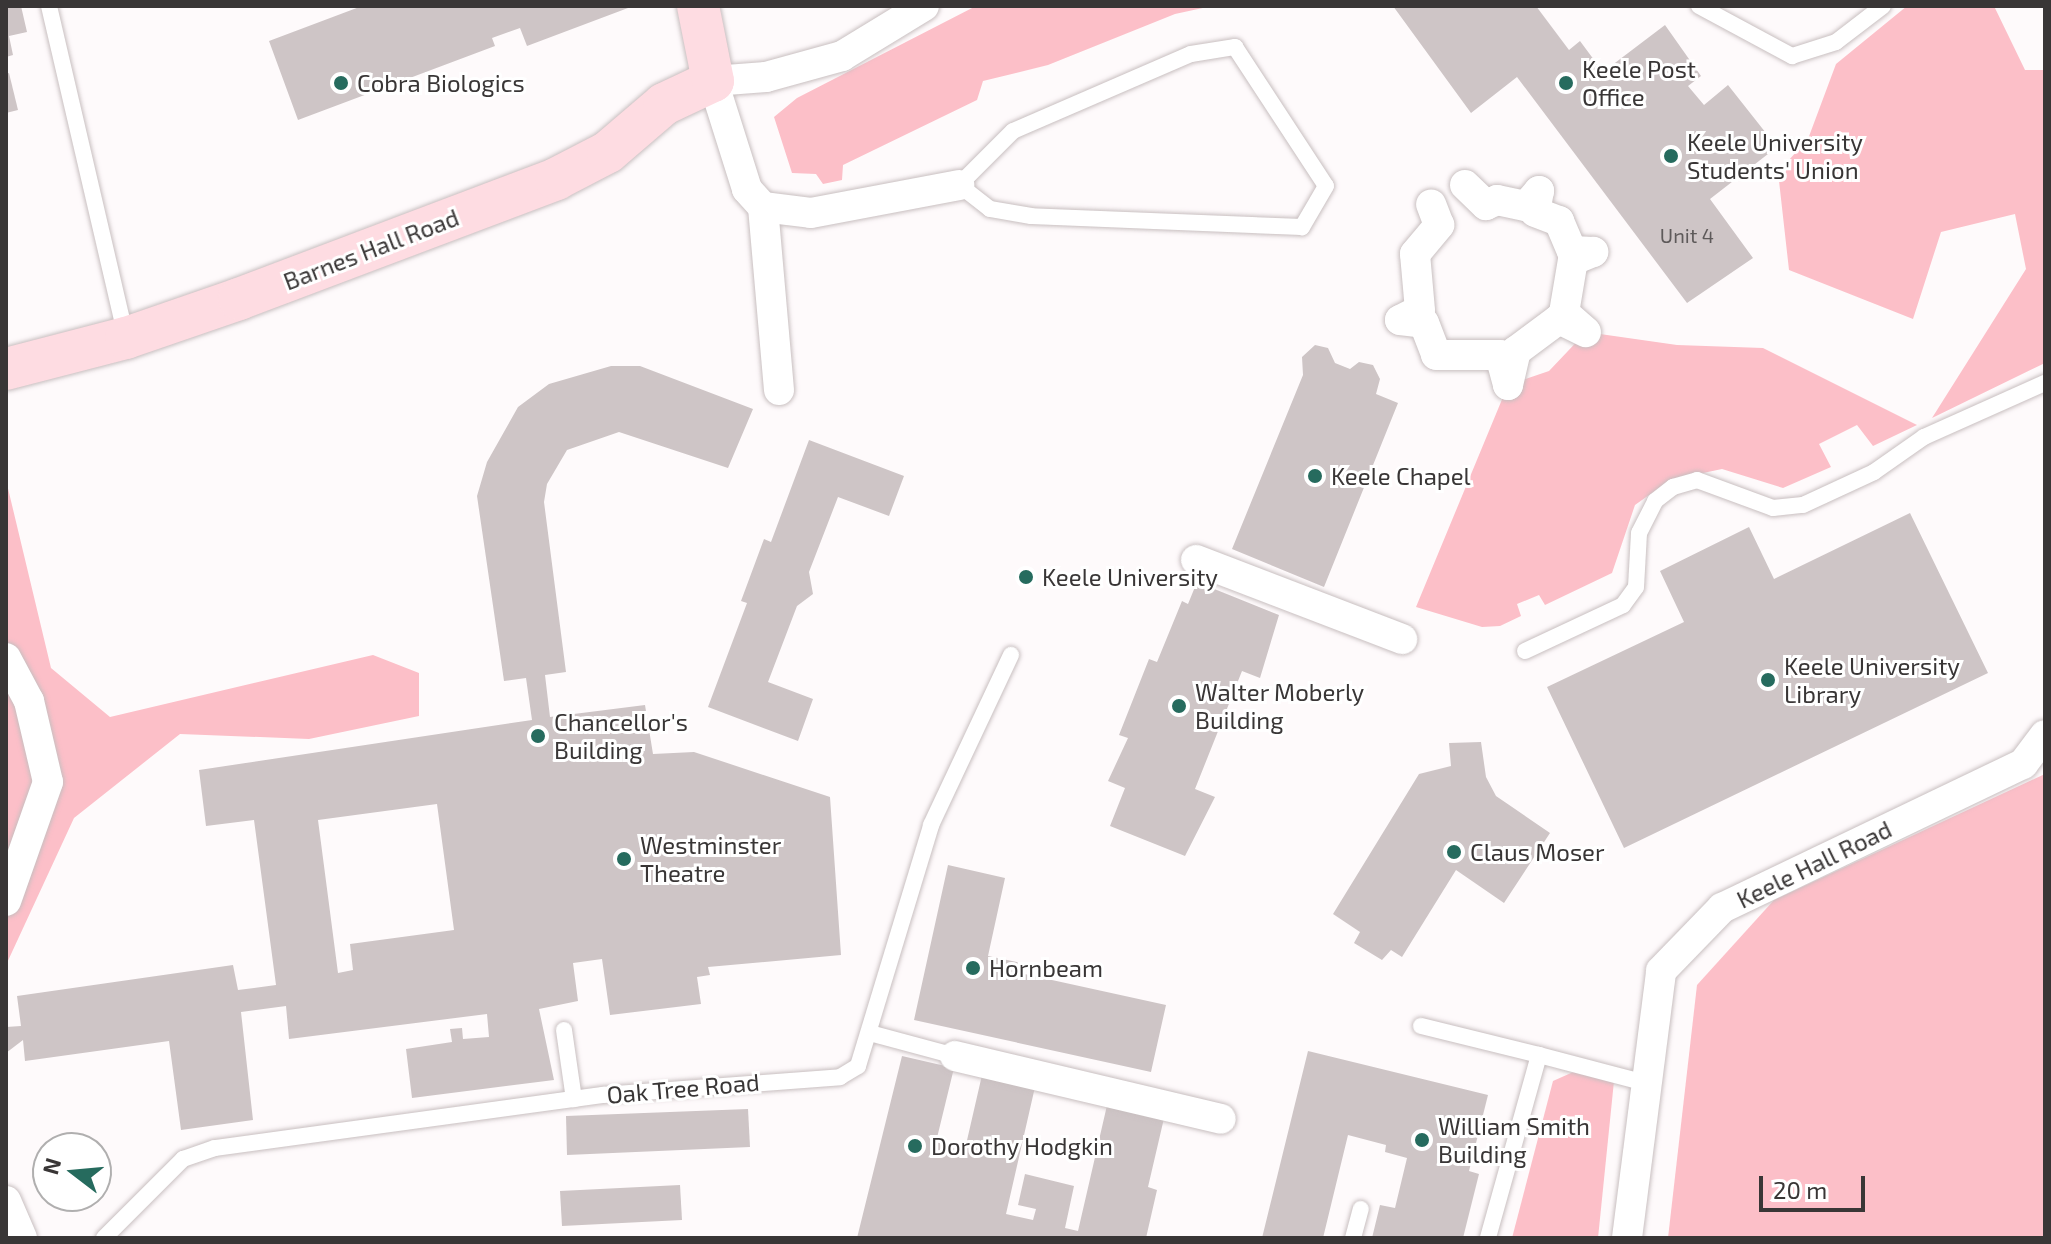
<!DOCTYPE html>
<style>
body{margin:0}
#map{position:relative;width:2051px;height:1244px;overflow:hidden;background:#fefafb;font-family:"Exo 2",sans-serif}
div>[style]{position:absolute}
.green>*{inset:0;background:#fcbfc8}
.building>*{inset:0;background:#cec5c6}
.roads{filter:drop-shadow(0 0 2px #c8bfc0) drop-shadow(0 0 2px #c8bfc0)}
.lane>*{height:16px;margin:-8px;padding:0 8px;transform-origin:8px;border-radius:8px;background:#fff}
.street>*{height:30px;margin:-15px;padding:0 15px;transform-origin:15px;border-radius:15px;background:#fff}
.secondary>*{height:42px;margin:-21px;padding:0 21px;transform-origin:21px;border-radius:21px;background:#fedce2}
.dots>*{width:22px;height:22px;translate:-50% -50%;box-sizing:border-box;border:4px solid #fff;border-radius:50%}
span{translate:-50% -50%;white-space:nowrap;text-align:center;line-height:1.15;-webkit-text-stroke:6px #fff;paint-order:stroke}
.number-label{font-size:20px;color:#5e5a5a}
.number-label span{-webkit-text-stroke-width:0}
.poi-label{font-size:24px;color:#393636}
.left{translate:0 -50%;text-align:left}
.street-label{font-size:24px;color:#393636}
.frame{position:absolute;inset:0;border:8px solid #393636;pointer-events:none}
.north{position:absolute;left:32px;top:1132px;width:80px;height:80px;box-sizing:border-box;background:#fff;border:2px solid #b0afaf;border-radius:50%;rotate:286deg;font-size:22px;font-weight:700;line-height:32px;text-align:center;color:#393636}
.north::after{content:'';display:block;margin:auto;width:28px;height:36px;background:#266b5e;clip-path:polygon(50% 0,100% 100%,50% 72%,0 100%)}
.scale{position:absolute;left:1759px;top:1176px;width:106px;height:36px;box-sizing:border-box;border:4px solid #393636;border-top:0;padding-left:10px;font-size:24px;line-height:28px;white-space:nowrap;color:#393636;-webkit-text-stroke:6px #fff;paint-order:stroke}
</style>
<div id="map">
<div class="green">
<i style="clip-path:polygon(976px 6px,1212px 6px,1175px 14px,1048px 65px,983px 81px,977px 100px,843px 165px,842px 180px,823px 184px,816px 174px,792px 173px,774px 117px,797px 98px)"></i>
<i style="clip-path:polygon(1907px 6px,1994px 6px,2025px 70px,2045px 70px,2045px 363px,1932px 418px,2026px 269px,2015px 214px,1941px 232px,1913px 319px,1789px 270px,1778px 172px,1808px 139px,1836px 64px)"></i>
<i style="clip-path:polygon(1586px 332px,1677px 345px,1763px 348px,1917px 425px,1873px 446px,1857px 425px,1819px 444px,1831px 467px,1783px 488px,1722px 469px,1670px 480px,1635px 505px,1612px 573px,1545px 605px,1539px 595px,1517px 604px,1521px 616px,1500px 626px,1482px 627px,1416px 607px,1508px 385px,1549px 371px)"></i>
<i style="clip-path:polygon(6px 480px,51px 668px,110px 717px,373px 655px,419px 673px,419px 716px,309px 739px,180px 734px,74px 818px,6px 965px)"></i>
<i style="clip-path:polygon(2045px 774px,2045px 1238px,1668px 1238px,1697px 985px,1774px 900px)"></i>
<i style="clip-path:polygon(1580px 1069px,1614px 1081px,1598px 1238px,1512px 1238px,1553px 1081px)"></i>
</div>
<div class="building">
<i style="clip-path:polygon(6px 6px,21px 6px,27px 32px,9px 36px,13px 55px,6px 57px)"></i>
<i style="clip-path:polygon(362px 6px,627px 6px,628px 8px,527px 46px,520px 28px,492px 38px,495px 46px,298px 120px,269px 41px)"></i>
<i style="clip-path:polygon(1393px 6px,1536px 6px,1569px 50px,1580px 41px,1603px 72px,1665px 25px,1701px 76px,1688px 86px,1704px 105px,1728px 85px,1777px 147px,1710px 199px,1753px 258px,1687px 303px,1517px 77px,1471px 113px)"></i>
<i style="clip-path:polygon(9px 73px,18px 110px,6px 113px,6px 74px)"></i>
<i style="clip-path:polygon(1315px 345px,1328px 348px,1335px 363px,1350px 369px,1359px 362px,1373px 365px,1380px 379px,1376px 394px,1398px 403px,1324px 587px,1232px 549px,1303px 375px,1302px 357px)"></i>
<i style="clip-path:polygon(evenodd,611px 366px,640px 366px,753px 409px,728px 468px,619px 432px,567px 450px,547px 484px,544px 502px,566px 672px,545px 675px,550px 717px,645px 705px,653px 754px,694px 752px,830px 797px,841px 955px,708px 967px,710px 975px,697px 977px,701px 1004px,610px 1015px,602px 959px,573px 963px,578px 1001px,539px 1009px,554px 1080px,412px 1098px,406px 1049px,452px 1042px,450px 1029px,462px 1028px,463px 1039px,489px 1037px,487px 1014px,289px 1039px,286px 1006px,241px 1012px,253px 1120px,181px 1130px,169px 1041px,25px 1061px,23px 1040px,6px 1053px,6px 1027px,21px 1026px,17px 996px,233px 965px,238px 990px,276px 985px,254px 820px,206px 826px,199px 770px,532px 720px,526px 678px,504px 681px,477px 496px,487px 462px,518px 407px,549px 384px,611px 366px,437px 804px,454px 930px,350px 944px,353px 970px,338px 973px,318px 820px,437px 804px)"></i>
<i style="clip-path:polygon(809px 440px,904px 476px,889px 516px,838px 497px,809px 572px,813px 594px,797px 606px,768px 682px,813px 699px,798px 741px,708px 707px,747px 603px,741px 601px,764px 539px,771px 542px)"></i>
<i style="clip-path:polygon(1910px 513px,1988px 673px,1624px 848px,1547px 687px,1684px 622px,1660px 571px,1749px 527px,1774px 579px)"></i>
<i style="clip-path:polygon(1197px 582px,1279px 615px,1260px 678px,1242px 671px,1195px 789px,1215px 797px,1185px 856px,1110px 826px,1125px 788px,1108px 781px,1128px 738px,1119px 735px,1149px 659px,1157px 662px,1182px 601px,1188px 604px)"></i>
<i style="clip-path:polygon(1481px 742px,1486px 777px,1496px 796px,1550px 833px,1504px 903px,1456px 870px,1402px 957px,1391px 950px,1382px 960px,1354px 943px,1360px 932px,1333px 914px,1419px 774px,1451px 766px,1449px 743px)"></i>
<i style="clip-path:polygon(948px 865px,1005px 878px,988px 956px,1022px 963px,1020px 973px,1166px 1005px,1151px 1072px,914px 1020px)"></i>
<i style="clip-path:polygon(1308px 1051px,1488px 1095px,1469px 1171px,1479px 1174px,1463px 1238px,1372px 1238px,1380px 1205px,1395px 1208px,1407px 1158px,1385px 1152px,1386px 1145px,1348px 1135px,1323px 1238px,1262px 1238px)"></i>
<i style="clip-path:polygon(902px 1056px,954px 1068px,936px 1142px,965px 1149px,982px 1075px,1035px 1087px,1006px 1214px,1033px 1220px,1036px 1209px,1018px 1205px,1025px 1174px,1074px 1186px,1065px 1228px,1078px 1231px,1108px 1101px,1165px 1114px,1148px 1187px,1157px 1190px,1146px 1238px,857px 1238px)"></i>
<i style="clip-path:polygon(748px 1109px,750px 1147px,567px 1155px,566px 1116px)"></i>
<i style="clip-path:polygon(680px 1185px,682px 1220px,562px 1226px,560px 1191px)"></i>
</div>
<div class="roads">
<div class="lane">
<i style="left:49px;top:6px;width:340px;rotate:76.9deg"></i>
<i style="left:1699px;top:6px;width:106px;rotate:28.3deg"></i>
<i style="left:1792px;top:56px;width:46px;rotate:-17.7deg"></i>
<i style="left:1836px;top:42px;width:59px;rotate:-37.5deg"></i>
<i style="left:1235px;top:47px;width:166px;rotate:56.8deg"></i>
<i style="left:1326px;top:186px;width:48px;rotate:120.3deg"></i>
<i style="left:1302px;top:227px;width:271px;rotate:-177.7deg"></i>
<i style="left:1031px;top:216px;width:42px;rotate:-170.3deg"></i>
<i style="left:990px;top:209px;width:39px;rotate:-142deg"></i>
<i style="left:959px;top:185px;width:76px;rotate:-45deg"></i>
<i style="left:1013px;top:131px;width:194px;rotate:-23.4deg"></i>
<i style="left:1191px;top:54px;width:45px;rotate:-9deg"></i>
<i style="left:1525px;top:651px;width:108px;rotate:-25.1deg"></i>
<i style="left:1623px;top:605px;width:22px;rotate:-54deg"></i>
<i style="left:1636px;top:587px;width:54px;rotate:-86.8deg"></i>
<i style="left:1639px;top:533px;width:36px;rotate:-63deg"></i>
<i style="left:1655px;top:501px;width:23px;rotate:-38deg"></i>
<i style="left:1673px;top:487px;width:25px;rotate:-16deg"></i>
<i style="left:1697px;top:480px;width:81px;rotate:20.2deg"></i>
<i style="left:1773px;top:508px;width:30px;rotate:-6deg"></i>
<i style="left:1803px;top:505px;width:78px;rotate:-24.9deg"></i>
<i style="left:1874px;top:472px;width:61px;rotate:-35deg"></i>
<i style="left:1924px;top:437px;width:133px;rotate:-24.1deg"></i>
<i style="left:1421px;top:1026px;width:122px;rotate:13.8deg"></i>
<i style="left:1539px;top:1055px;width:190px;rotate:105.6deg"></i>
<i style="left:564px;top:1030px;width:70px;rotate:81.8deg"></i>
<i style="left:870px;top:1033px;width:88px;rotate:15.1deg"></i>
<i style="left:1539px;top:1055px;width:111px;rotate:14.7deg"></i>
<i style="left:104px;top:1238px;width:112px;rotate:-45deg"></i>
<i style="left:183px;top:1159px;width:34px;rotate:-19deg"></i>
<i style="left:215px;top:1148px;width:392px;rotate:-7.8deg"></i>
<i style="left:603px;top:1095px;width:238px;rotate:-4.3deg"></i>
<i style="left:840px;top:1077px;width:21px;rotate:-31deg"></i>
<i style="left:858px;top:1066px;width:252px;rotate:-73.1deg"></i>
<i style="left:931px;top:825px;width:188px;rotate:-64.8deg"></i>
<i style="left:1353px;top:1238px;width:30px;rotate:-75deg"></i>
</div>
<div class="street">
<i style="left:1465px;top:185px;width:29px;rotate:44deg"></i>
<i style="left:1486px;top:205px;width:12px;rotate:-24deg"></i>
<i style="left:1497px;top:200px;width:30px;rotate:12deg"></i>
<i style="left:1526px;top:206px;width:20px;rotate:-49deg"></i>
<i style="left:1539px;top:191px;width:21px;rotate:101deg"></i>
<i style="left:1535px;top:212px;width:26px;rotate:21deg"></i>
<i style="left:1559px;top:221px;width:33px;rotate:67deg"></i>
<i style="left:1572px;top:251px;width:21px;rotate:3deg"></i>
<i style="left:763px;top:207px;width:48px;rotate:7.1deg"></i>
<i style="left:811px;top:213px;width:151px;rotate:-10.7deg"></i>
<i style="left:1400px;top:320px;width:24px;rotate:7deg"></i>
<i style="left:1424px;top:323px;width:34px;rotate:69deg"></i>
<i style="left:1436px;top:355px;width:64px"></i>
<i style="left:1500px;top:355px;width:31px;rotate:75deg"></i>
<i style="left:1400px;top:320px;width:22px;rotate:-27deg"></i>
<i style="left:1420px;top:310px;width:56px;rotate:-95.1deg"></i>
<i style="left:1415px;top:254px;width:38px;rotate:-50deg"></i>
<i style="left:1439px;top:225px;width:22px;rotate:-111deg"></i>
<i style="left:1585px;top:331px;width:28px;rotate:-139deg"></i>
<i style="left:1564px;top:313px;width:54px;rotate:-80.4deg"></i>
<i style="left:1573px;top:260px;width:22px;rotate:-22deg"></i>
<i style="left:1508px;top:385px;width:35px;rotate:-77deg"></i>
<i style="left:1516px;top:351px;width:54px;rotate:-36.7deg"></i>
<i style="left:1559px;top:319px;width:30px;rotate:26deg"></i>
<i style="left:779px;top:390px;width:184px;rotate:-95deg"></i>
<i style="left:763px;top:207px;width:24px;rotate:-132deg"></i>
<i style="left:747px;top:189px;width:113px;rotate:-107.5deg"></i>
<i style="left:713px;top:81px;width:53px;rotate:-4.3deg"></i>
<i style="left:766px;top:77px;width:79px;rotate:-15.4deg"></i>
<i style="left:842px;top:56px;width:96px;rotate:-31.4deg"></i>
<i style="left:1196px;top:560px;width:221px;rotate:21deg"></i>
<i style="left:6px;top:658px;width:49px;rotate:61.9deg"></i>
<i style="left:29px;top:701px;width:83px;rotate:76.8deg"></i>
<i style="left:48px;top:782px;width:126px;rotate:109.4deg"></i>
<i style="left:955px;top:1056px;width:273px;rotate:13.3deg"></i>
<i style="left:6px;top:1201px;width:40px;rotate:66.6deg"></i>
<i style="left:1627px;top:1238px;width:269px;rotate:-82.7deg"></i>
<i style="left:1661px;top:971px;width:88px;rotate:-45.9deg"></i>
<i style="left:1722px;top:908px;width:334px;rotate:-25.6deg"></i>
<i style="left:2023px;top:764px;width:36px;rotate:-53deg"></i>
</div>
<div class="secondary">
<i style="left:6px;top:369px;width:124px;rotate:-14.5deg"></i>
<i style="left:126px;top:338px;width:120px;rotate:-19deg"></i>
<i style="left:239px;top:299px;width:339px;rotate:-20.7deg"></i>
<i style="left:556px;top:179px;width:59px;rotate:-27.4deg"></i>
<i style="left:608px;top:152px;width:74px;rotate:-40.6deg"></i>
<i style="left:664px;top:104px;width:54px;rotate:-25.1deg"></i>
<i style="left:713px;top:81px;width:76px;rotate:-101.3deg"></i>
</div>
</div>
<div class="dots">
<i style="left:341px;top:83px;background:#266b5e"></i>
<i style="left:1566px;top:83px;background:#266b5e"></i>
<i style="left:1671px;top:156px;background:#266b5e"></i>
<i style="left:1315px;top:476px;background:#266b5e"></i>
<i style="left:1026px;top:577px;background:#266b5e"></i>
<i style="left:1768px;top:680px;background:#266b5e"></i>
<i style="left:1179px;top:706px;background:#266b5e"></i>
<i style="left:538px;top:736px;background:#266b5e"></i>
<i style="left:1454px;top:852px;background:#266b5e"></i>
<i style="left:624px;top:859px;background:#266b5e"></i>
<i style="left:973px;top:968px;background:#266b5e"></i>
<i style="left:1422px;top:1140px;background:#266b5e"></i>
<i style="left:915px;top:1146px;background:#266b5e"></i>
</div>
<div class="number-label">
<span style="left:1687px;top:235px">Unit 4</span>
</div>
<div class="poi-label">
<span class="left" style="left:1582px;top:83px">Keele Post<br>Office</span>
<span class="left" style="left:357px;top:83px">Cobra Biologics</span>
<span class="left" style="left:1687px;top:156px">Keele University<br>Students' Union</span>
<span class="left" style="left:1331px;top:476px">Keele Chapel</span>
<span class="left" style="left:1042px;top:577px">Keele University</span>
<span class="left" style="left:1784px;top:680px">Keele University<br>Library</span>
<span class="left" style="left:1195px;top:706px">Walter Moberly<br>Building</span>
<span class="left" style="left:554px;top:736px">Chancellor's<br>Building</span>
<span class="left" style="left:640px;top:859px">Westminster<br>Theatre</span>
<span class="left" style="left:1470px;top:852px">Claus Moser</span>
<span class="left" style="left:989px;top:968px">Hornbeam</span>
<span class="left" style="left:1438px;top:1140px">William Smith<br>Building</span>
<span class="left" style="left:931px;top:1146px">Dorothy Hodgkin</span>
</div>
<div class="street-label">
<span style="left:371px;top:249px;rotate:-21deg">Barnes Hall Road</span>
<span style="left:1814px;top:864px;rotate:-26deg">Keele Hall Road</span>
<span style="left:683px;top:1088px;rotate:-5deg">Oak Tree Road</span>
</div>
<div class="frame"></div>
<div class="north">N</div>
<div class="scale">20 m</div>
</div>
